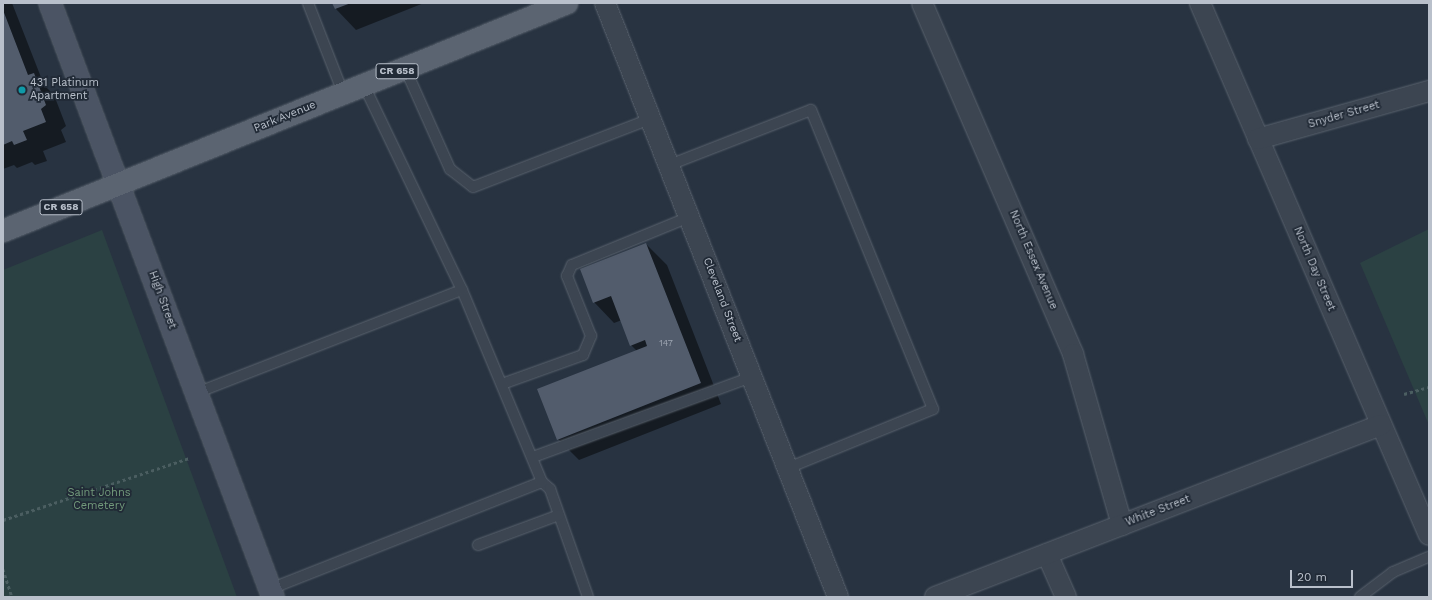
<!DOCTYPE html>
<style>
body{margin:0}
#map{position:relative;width:1432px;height:600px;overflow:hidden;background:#283341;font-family:"Work Sans",sans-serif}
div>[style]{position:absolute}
.green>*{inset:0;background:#2b4143}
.shadow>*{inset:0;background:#0007}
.building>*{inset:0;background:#525c6c}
.path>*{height:2.5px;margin-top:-1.25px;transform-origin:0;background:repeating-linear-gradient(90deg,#4b5e61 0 3px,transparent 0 6px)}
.roads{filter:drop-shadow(0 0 1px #5a636e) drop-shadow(0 0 1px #5a636e)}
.lane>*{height:10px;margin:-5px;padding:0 5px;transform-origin:5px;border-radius:5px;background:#3c4551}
.street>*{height:20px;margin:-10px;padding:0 10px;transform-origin:10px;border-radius:10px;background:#3c4551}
.secondary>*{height:22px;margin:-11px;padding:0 11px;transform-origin:11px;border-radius:11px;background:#4b5464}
.primary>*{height:22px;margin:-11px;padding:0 11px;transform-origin:11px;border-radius:11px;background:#5b6471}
.dots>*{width:11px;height:11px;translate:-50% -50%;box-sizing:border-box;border:2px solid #212a36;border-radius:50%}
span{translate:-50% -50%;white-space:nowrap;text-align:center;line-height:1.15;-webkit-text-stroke:3.5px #212a36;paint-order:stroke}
.number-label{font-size:9px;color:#9fa7b3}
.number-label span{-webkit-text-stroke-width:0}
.shield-label span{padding:1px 3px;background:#212a36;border:1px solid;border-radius:3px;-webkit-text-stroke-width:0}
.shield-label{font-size:10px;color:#b9c0cb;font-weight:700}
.poi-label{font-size:11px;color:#b9c0cb}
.left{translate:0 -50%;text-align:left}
.street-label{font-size:11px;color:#b9c0cb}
.park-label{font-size:11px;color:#729a7b}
.frame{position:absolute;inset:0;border:4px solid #b9c0cb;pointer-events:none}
.scale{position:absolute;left:1290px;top:570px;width:63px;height:18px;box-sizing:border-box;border:2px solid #b9c0cb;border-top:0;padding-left:5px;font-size:12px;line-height:14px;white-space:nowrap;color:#b9c0cb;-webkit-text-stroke:3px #212a36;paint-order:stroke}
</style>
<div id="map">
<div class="green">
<i style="clip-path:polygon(1429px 229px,1429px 425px,1360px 263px)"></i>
<i style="clip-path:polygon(102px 230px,237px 597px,3px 597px,3px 270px)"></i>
</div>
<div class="shadow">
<i style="clip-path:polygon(3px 3px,12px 3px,44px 85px,54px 95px,66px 126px,61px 130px,66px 142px,43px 151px,47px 161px,35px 165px,32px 162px,17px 168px,14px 165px,3px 169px)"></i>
<i style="clip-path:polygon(333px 3px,424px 3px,356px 30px,336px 9px)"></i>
<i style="clip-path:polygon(646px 244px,667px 265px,721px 404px,579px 460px,558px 439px,637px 351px,631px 345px,622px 320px,614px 323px,594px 302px)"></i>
</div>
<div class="building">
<i style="clip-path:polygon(332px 3px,351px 3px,335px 9px)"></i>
<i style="clip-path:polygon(3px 10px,28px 75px,34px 73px,46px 105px,41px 109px,46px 122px,23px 131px,27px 140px,14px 145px,12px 141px,3px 145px)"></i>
<i style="clip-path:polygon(646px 243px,701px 383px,557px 440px,537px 389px,647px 346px,645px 340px,630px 346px,611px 296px,593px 303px,580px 269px)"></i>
</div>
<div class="path">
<i style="left:1404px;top:394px;width:26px;rotate:-16deg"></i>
<i style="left:3px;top:520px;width:196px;rotate:-18.4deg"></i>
<i style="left:3px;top:569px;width:29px;rotate:72deg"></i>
</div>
<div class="roads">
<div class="lane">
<i style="left:308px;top:3px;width:97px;rotate:68.7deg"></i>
<i style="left:405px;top:68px;width:111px;rotate:66deg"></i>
<i style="left:450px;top:169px;width:29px;rotate:38deg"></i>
<i style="left:473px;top:187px;width:190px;rotate:-21deg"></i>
<i style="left:669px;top:165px;width:152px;rotate:-21.2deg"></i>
<i style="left:811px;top:110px;width:323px;rotate:67.8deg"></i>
<i style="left:933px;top:409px;width:157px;rotate:157.9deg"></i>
<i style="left:502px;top:384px;width:86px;rotate:-19.7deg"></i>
<i style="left:583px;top:355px;width:21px;rotate:-67deg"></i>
<i style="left:591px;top:336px;width:65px;rotate:-111.8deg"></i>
<i style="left:567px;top:276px;width:12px;rotate:-66deg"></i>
<i style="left:572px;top:265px;width:126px;rotate:-22.3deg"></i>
<i style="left:196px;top:393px;width:285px;rotate:-21.2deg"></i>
<i style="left:533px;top:457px;width:233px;rotate:-20.1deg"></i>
<i style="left:542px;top:482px;width:11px;rotate:41deg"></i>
<i style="left:550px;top:489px;width:114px;rotate:70.6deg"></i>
<i style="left:478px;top:545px;width:86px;rotate:-20.3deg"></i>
<i style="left:270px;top:589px;width:292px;rotate:-21.5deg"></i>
<i style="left:542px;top:482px;width:208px;rotate:-112.6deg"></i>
<i style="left:462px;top:290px;width:227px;rotate:-115.6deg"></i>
<i style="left:1360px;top:597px;width:41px;rotate:-37.1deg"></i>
<i style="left:1393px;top:572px;width:39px;rotate:-23deg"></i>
</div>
<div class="street">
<i style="left:605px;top:3px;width:638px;rotate:68.58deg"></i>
<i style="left:922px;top:3px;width:382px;rotate:66.7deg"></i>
<i style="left:1073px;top:354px;width:178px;rotate:74deg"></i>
<i style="left:1200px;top:3px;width:579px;rotate:66.71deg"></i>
<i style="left:1258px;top:139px;width:178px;rotate:-15.7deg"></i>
<i style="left:1047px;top:554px;width:47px;rotate:66.2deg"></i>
<i style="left:935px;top:597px;width:478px;rotate:-21.1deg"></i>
</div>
<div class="secondary">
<i style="left:50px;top:3px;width:634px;rotate:69.42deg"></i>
</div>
<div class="primary">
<i style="left:3px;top:231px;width:608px;rotate:-22.01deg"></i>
</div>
</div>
<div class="dots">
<i style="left:22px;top:90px;background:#0f9aa8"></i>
</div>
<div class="number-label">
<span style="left:666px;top:343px">147</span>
</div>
<div class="shield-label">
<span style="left:397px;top:71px">CR 658</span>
<span style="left:61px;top:207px">CR 658</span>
</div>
<div class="poi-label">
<span class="left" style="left:30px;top:90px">431 Platinum<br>Apartment</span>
</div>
<div class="street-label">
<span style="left:1344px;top:115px;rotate:-16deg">Snyder Street</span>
<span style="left:285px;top:117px;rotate:-22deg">Park Avenue</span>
<span style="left:1033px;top:260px;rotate:67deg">North Essex Avenue</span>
<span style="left:1314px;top:269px;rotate:67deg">North Day Street</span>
<span style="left:162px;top:300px;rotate:70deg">High Street</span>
<span style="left:722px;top:300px;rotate:69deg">Cleveland Street</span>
<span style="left:1158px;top:511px;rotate:-21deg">White Street</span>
</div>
<div class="park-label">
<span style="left:99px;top:500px">Saint Johns<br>Cemetery</span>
</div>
<div class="frame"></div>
<div class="scale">20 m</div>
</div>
